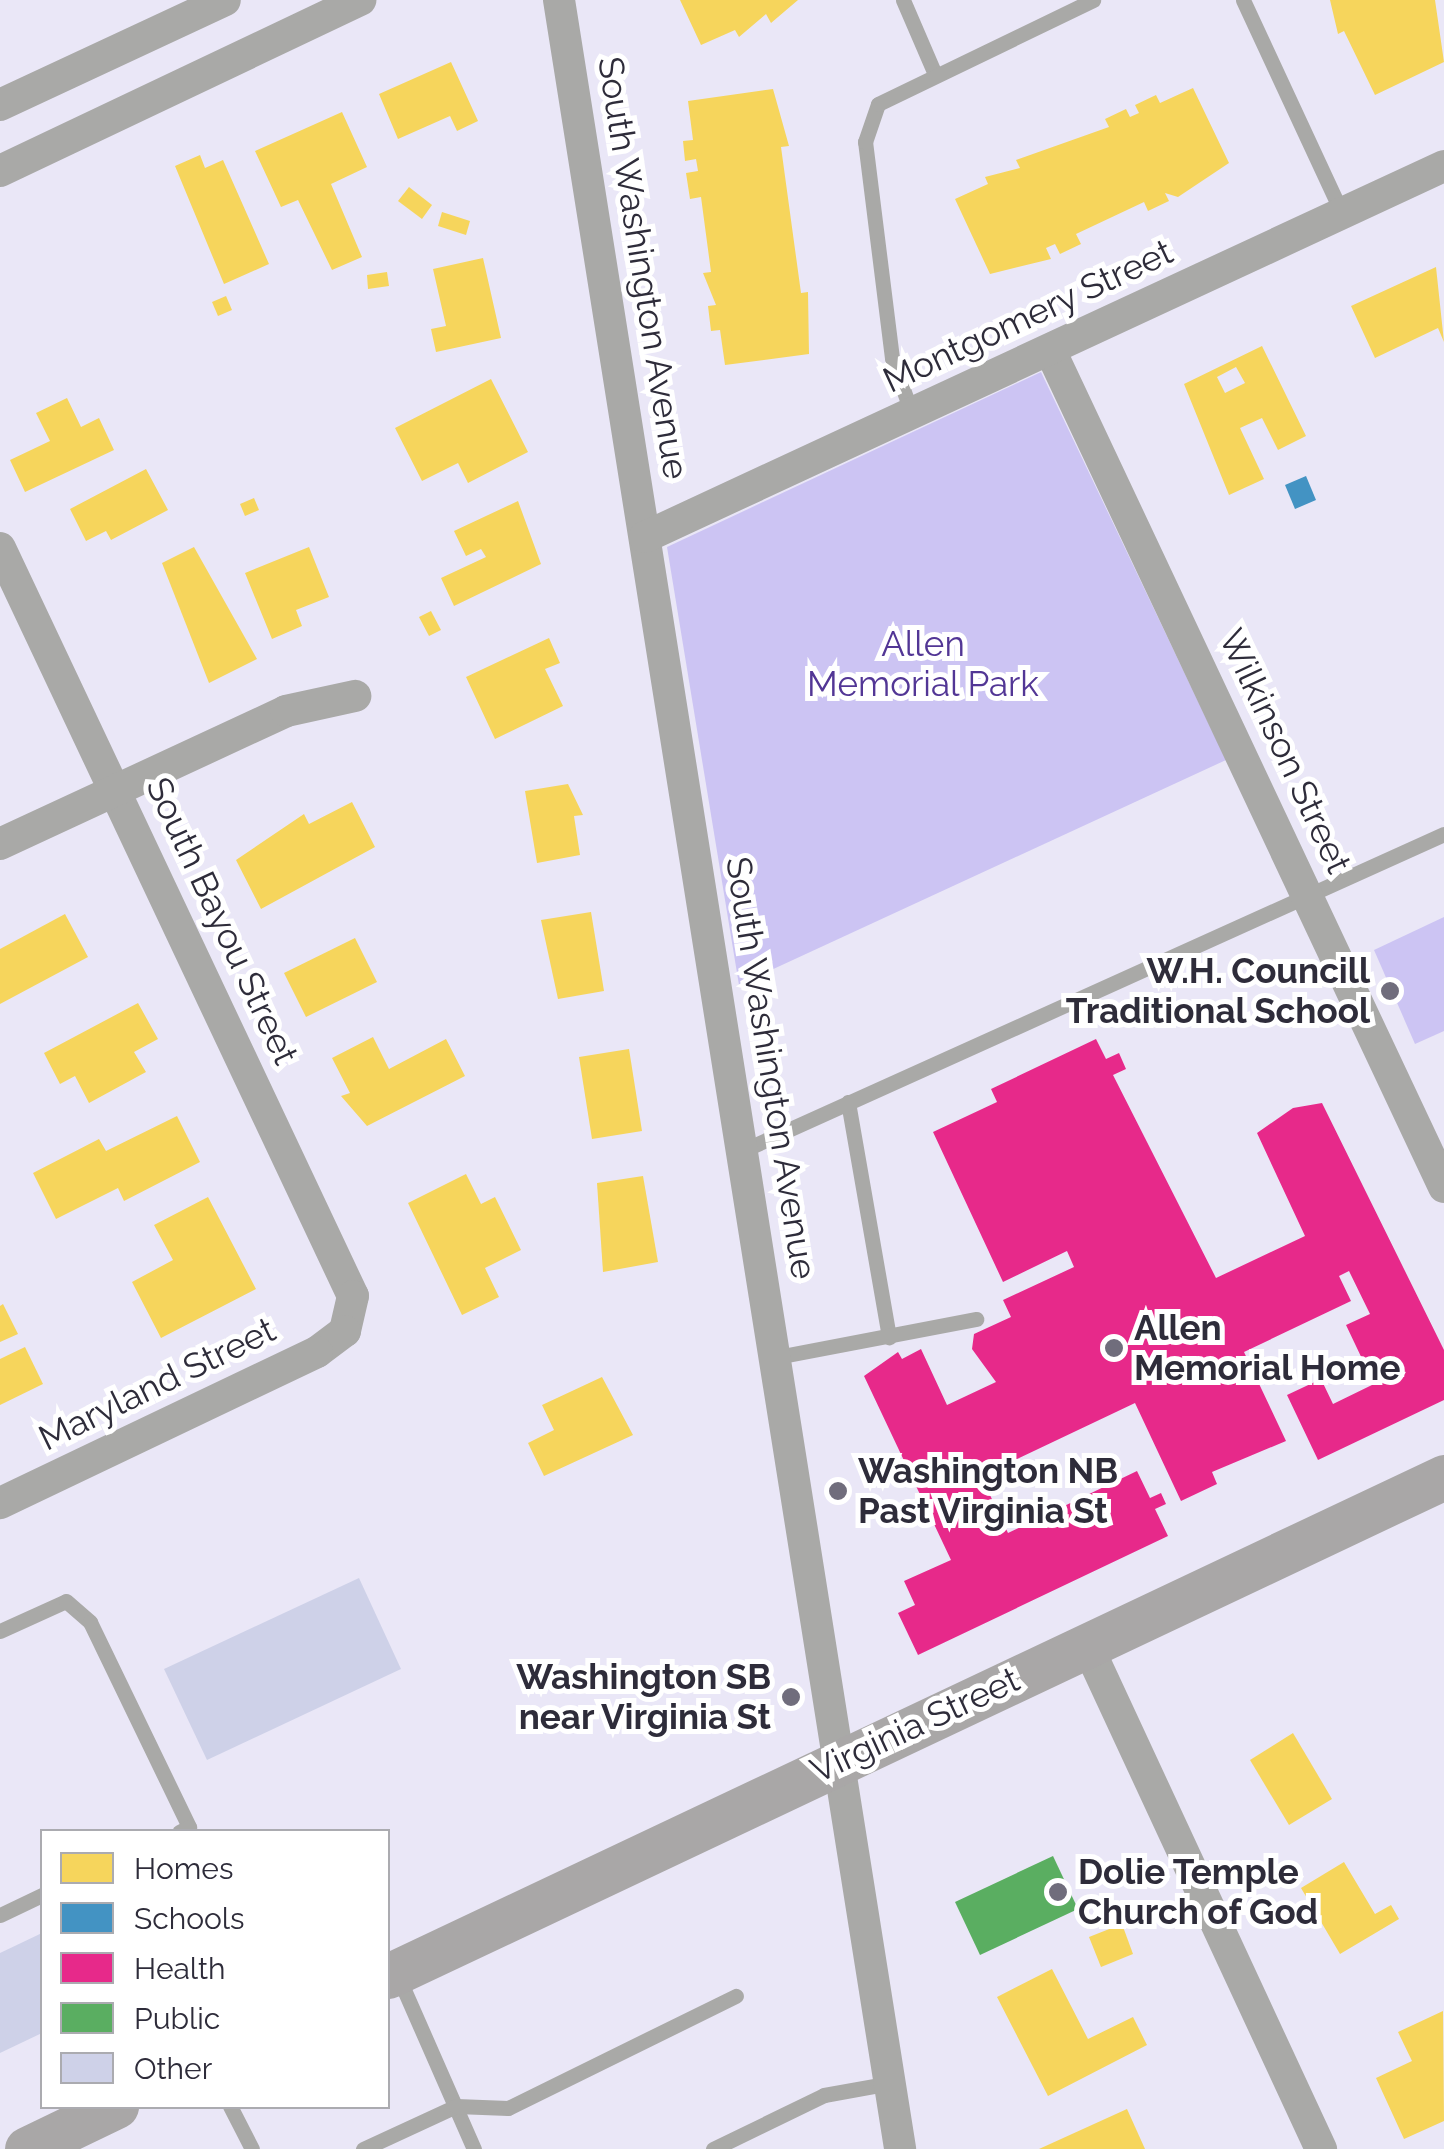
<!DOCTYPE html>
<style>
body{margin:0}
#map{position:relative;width:1444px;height:2149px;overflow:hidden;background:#eae7f7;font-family:Raleway,sans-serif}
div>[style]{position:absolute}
.green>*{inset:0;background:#ccc4f3}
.homes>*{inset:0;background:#f6d55c}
.schools>*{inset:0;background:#4393c3}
.health>*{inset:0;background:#e7298a}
.public>*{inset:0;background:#5aae61}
.building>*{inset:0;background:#ced1e8}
.lane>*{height:15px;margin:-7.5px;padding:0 7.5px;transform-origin:7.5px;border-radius:7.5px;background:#a9a9a7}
.street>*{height:32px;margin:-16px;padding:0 16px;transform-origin:16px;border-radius:16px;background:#a9a9a7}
.secondary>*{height:45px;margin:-22.5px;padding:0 22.5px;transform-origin:22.5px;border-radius:22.5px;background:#a9a7a7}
.dots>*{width:28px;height:28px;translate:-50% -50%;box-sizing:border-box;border:5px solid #fff;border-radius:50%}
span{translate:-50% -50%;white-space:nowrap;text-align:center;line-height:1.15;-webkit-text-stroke:10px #fff;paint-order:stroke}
.street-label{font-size:35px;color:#2e2c3a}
.park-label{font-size:35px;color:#523695}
.poi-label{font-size:35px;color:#2e2c3a;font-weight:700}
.right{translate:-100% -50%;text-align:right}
.left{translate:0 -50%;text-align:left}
.legend{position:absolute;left:40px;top:1829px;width:350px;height:280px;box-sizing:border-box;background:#fff;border:2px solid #ababb0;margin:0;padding:12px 18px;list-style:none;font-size:30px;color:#2e2c3a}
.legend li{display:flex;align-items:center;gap:20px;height:50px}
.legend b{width:50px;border:2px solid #ababb0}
</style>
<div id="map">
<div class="green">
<i style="clip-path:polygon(1041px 372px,1226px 760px,739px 985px,667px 547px)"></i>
<i style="clip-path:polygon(1444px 917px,1444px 1031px,1415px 1044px,1374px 950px)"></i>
</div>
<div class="homes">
<i style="clip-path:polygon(680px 0,798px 0,771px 23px,766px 14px,739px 37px,735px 30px,701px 45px)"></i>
<i style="clip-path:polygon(1330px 0,1435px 0,1444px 62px,1375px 95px,1344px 31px,1338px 34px)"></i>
<i style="clip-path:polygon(451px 62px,478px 121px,457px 131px,450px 116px,398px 139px,379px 94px)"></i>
<i style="clip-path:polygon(1193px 88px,1229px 163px,1178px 197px,1165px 193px,1169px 201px,1148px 211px,1144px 202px,1076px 234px,1081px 244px,1060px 254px,1055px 244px,1046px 248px,1051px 259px,990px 274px,955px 199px,988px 184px,985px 177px,1020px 168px,1016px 160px,1109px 127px,1105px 119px,1126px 109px,1130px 117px,1139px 113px,1135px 105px,1156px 95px,1160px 103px)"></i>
<i style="clip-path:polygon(773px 89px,789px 146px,781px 147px,801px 293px,808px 292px,809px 354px,725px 365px,720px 330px,711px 331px,708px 306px,716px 305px,703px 273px,711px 272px,701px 197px,690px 199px,686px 173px,698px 171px,696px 159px,685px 161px,683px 141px,693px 140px,688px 101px)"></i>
<i style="clip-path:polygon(342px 112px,367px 167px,331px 184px,362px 257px,332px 270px,298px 200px,281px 207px,255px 151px)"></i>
<i style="clip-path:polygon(200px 155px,205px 168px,223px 160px,269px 264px,224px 284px,175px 166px)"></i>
<i style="clip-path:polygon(409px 187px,432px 205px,422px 219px,398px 201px)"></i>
<i style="clip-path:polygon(442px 212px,470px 221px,466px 235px,438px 226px)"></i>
<i style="clip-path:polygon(483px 258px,501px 338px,436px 352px,431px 329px,446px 326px,433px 269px)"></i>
<i style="clip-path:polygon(1436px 267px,1444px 342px,1438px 328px,1375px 358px,1351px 306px)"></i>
<i style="clip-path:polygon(387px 272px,389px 286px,368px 289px,367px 275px)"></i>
<i style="clip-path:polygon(226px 296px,232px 310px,218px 316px,212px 302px)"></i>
<i style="clip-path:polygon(evenodd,1262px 346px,1306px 436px,1278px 450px,1262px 418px,1240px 428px,1264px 479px,1229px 495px,1184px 384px,1262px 346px,1236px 367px,1245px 383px,1225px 393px,1217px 377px,1236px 367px)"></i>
<i style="clip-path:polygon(491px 379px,528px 452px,468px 483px,458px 463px,422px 481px,395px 428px)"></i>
<i style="clip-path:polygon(67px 398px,81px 427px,99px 418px,114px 450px,25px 492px,10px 460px,50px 441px,36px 413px)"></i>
<i style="clip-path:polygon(146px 469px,168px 510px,111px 540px,106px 531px,86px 541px,70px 509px)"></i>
<i style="clip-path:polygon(254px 498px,259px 510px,245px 516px,240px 504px)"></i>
<i style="clip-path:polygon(518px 501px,541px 564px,454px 606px,441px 578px,486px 557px,481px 549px,466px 556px,454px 531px)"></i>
<i style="clip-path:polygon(194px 547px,257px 659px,209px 683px,162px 563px)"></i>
<i style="clip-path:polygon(309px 547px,329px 597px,296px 610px,302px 626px,272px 639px,245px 573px)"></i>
<i style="clip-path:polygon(431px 611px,441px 630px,429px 636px,419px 617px)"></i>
<i style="clip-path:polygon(549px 638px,560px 663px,545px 669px,563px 706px,495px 739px,466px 677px)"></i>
<i style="clip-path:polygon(568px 784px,583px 815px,574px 816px,580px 855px,537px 863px,525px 791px)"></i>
<i style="clip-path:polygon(352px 802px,375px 847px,261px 909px,236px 860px,304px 814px,309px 824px)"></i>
<i style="clip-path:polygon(591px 912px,604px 991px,558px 999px,541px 920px)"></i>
<i style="clip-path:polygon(65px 914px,88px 957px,0 1004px,0 949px)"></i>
<i style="clip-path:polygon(355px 938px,377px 982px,306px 1017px,284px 973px)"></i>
<i style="clip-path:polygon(138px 1003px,158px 1039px,134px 1052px,146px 1072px,89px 1103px,75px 1076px,60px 1084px,44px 1053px)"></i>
<i style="clip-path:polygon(373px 1037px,389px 1069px,446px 1039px,465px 1076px,367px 1126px,341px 1096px,350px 1093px,332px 1058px)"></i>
<i style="clip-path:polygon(629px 1049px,642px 1131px,592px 1139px,579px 1057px)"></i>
<i style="clip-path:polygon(177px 1116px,200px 1162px,124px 1201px,118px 1188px,56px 1219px,33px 1173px,99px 1139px,106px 1151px)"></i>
<i style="clip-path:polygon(466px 1174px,481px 1204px,495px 1197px,521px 1250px,485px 1268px,499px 1297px,462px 1315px,408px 1203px)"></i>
<i style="clip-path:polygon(643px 1176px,658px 1262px,603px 1272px,597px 1183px)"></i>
<i style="clip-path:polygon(208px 1197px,256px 1289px,161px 1338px,132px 1282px,173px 1260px,154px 1225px)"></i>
<i style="clip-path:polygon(3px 1304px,18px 1334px,0 1342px,0 1306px)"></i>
<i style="clip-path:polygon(25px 1347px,43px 1384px,0 1405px,0 1359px)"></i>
<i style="clip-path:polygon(602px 1377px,633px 1435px,544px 1476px,528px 1443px,554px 1430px,542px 1405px)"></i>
<i style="clip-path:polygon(1293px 1733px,1332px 1799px,1289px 1825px,1250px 1760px)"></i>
<i style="clip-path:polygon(1344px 1862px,1375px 1914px,1391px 1905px,1399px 1919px,1340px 1954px,1301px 1888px)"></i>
<i style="clip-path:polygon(1122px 1924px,1133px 1954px,1101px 1967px,1089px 1937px)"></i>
<i style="clip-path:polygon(1052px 1969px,1088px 2039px,1133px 2017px,1147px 2045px,1048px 2096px,997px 1997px)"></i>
<i style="clip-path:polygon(1443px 2011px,1444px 2121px,1404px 2139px,1376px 2078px,1412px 2061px,1398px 2032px)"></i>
<i style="clip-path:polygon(1127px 2109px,1145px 2149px,1039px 2149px)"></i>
</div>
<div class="schools">
<i style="clip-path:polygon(1306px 476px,1316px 500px,1295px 509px,1285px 485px)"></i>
</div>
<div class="health">
<i style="clip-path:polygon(1096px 1039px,1106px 1059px,1119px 1053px,1126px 1069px,1113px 1075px,1216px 1278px,1305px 1236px,1257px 1133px,1293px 1108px,1322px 1103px,1444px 1350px,1444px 1400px,1318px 1460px,1287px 1395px,1321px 1379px,1333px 1404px,1374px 1384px,1346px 1325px,1370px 1314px,1349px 1271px,1339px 1276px,1351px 1301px,1244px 1352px,1286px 1441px,1212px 1472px,1217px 1484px,1181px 1501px,1135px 1403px,981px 1476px,1008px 1533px,1137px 1471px,1150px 1498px,1161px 1493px,1166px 1504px,1155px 1509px,1168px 1536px,918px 1655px,898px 1613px,915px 1605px,904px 1581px,951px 1560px,864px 1376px,898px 1352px,902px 1359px,921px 1349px,947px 1405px,996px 1382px,972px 1349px,974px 1334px,1011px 1317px,1003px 1300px,1074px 1267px,1067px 1251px,1003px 1282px,933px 1132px,997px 1102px,991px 1089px)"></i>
</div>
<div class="public">
<i style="clip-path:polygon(1053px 1856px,1078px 1909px,980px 1955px,955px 1902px)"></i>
</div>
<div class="building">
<i style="clip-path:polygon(359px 1578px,401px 1669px,207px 1760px,164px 1669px)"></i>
<i style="clip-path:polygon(42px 1933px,42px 2033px,0 2053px,0 1953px)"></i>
</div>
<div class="lane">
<i style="left:903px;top:0;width:78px;rotate:66.7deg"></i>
<i style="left:1243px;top:0;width:235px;rotate:65.1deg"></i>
<i style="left:912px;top:414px;width:59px;rotate:-109.7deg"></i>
<i style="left:892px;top:358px;width:218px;rotate:-97.1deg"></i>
<i style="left:865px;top:142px;width:40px;rotate:-71.1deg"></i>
<i style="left:878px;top:104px;width:239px;rotate:-25.8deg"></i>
<i style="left:848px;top:1102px;width:239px;rotate:80.1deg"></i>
<i style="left:744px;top:1150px;width:768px;rotate:-24.3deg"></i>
<i style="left:777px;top:1357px;width:203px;rotate:-10.8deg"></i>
<i style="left:0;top:1631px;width:72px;rotate:-24.4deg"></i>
<i style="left:66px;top:1601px;width:32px;rotate:41deg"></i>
<i style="left:90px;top:1622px;width:228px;rotate:64.2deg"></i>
<i style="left:189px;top:1827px;width:11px;rotate:153deg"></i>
<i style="left:0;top:1915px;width:47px;rotate:-25.5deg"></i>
<i style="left:398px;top:1976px;width:189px;rotate:66.3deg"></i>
<i style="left:230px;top:2106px;width:48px;rotate:62.9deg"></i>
<i style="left:363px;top:2149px;width:102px;rotate:-24.8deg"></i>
<i style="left:456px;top:2106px;width:52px;rotate:2.2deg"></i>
<i style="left:508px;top:2108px;width:254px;rotate:-26.2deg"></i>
<i style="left:713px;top:2149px;width:123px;rotate:-25.9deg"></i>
<i style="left:824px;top:2095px;width:67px;rotate:-10.3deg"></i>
</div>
<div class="street">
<i style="left:559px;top:0;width:2176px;rotate:80.98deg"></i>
<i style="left:0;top:105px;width:248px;rotate:-25deg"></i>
<i style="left:0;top:171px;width:399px;rotate:-25.4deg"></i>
<i style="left:1050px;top:350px;width:925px;rotate:64.79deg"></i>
<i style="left:645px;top:537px;width:881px;rotate:-24.91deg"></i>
<i style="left:0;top:548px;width:827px;rotate:64.74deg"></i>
<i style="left:353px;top:1296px;width:36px;rotate:103deg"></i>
<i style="left:345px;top:1331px;width:35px;rotate:143deg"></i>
<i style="left:317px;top:1352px;width:351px;rotate:154.5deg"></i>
<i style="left:0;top:844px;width:315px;rotate:-24.9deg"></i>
<i style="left:286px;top:711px;width:71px;rotate:-12.3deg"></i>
<i style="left:1087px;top:1645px;width:556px;rotate:65.1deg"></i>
</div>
<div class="secondary">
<i style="left:388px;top:1976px;width:1168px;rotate:-25.29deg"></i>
<i style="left:27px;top:2149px;width:99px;rotate:-25.8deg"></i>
</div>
<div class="dots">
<i style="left:1390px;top:991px;background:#706d7c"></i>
<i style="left:1114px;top:1348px;background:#706d7c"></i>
<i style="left:838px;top:1491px;background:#706d7c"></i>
<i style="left:791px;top:1697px;background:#706d7c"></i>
<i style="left:1058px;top:1892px;background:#706d7c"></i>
</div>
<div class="street-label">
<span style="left:643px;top:268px;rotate:81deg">South Washington Avenue</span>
<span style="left:1028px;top:316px;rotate:-25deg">Montgomery Street</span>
<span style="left:1285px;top:751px;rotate:65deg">Wilkinson Street</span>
<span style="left:222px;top:921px;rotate:65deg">South Bayou Street</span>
<span style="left:771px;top:1068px;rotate:81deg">South Washington Avenue</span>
<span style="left:157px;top:1384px;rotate:-26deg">Maryland Street</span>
<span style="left:915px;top:1725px;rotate:-25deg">Virginia Street</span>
</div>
<div class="park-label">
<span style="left:923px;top:664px">Allen<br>Memorial Park</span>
</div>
<div class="poi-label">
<span class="right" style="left:1370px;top:991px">W.H. Councill<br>Traditional School</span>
<span class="left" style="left:1134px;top:1348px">Allen<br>Memorial Home</span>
<span class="left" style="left:858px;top:1491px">Washington NB<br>Past Virginia St</span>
<span class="right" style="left:771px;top:1697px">Washington SB<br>near Virginia St</span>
<span class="left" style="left:1078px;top:1892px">Dolie Temple<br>Church of God</span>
</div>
<ul class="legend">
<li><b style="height:28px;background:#f6d55c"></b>Homes</li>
<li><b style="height:28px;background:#4393c3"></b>Schools</li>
<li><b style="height:28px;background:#e7298a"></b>Health</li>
<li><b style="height:28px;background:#5aae61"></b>Public</li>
<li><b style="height:28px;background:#ced1e8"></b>Other</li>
</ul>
</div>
